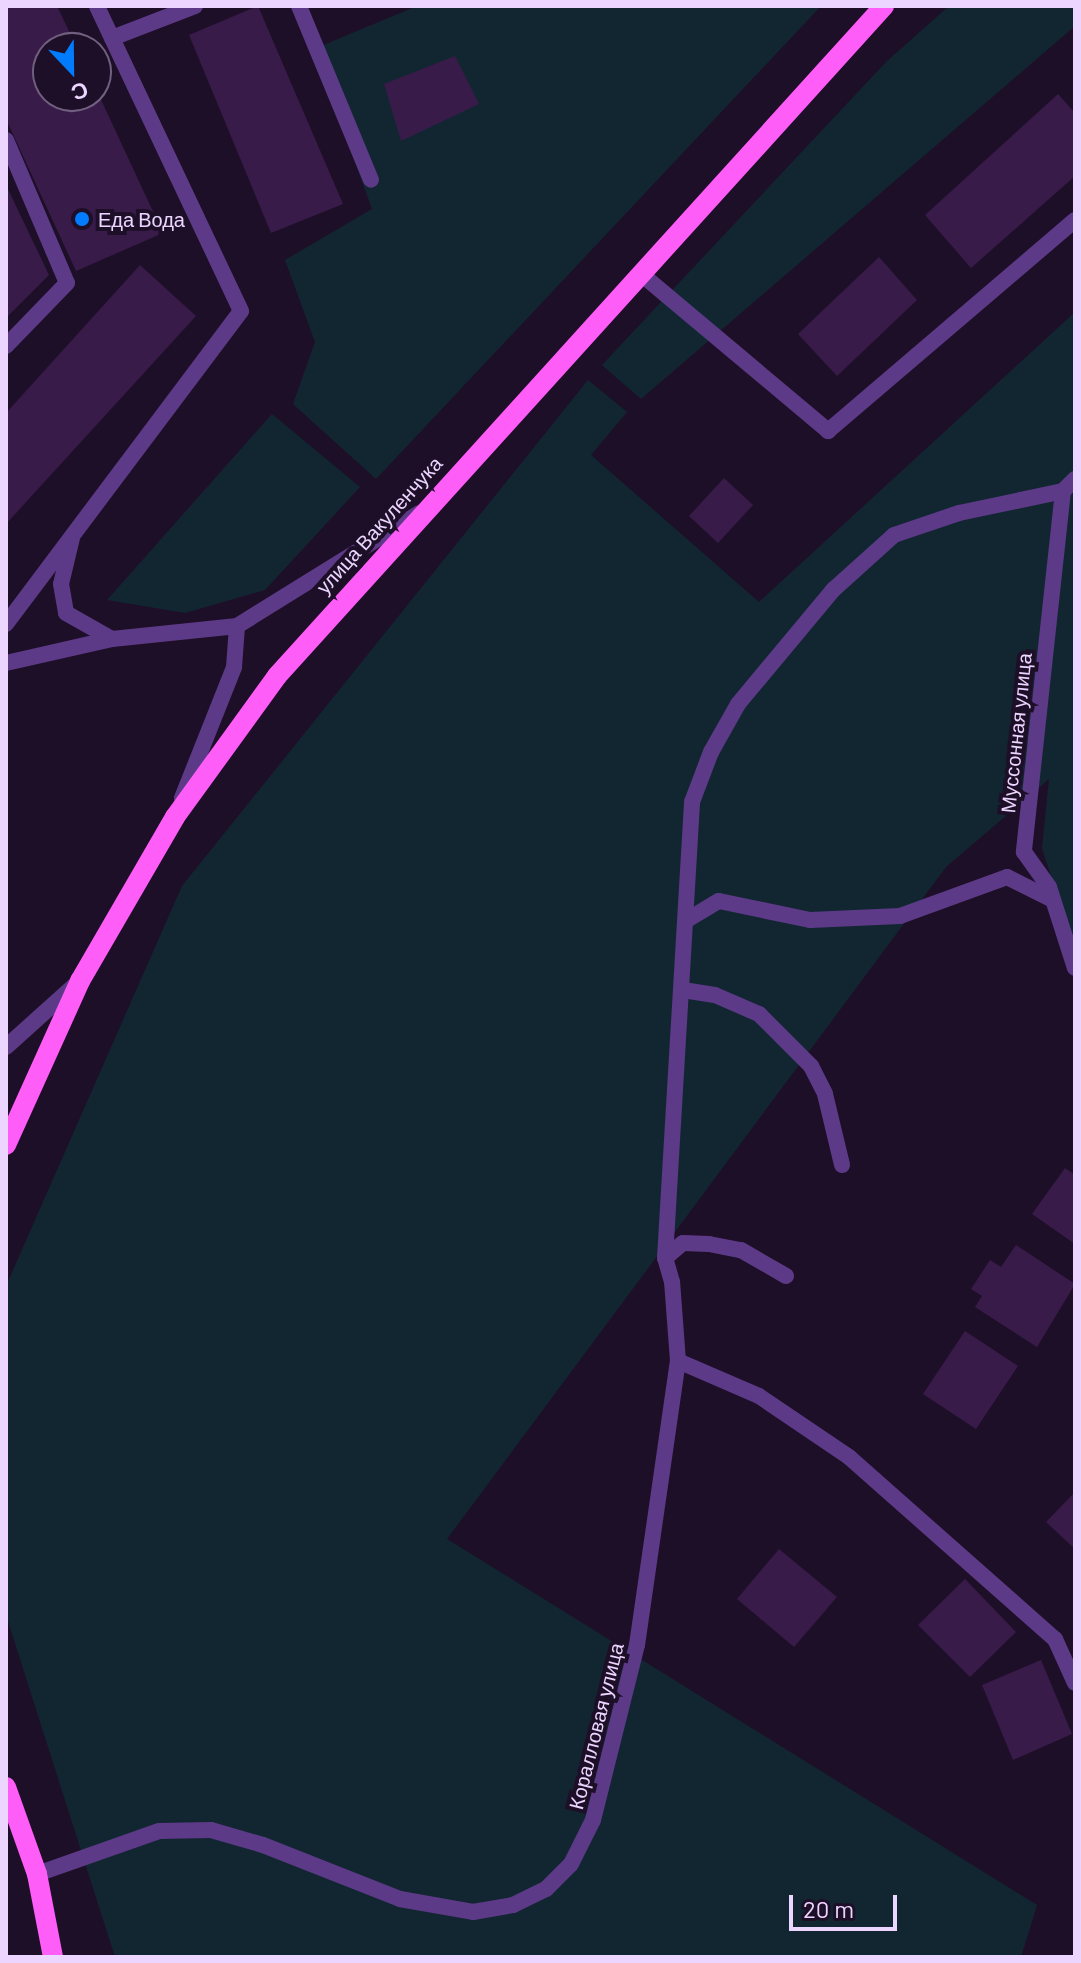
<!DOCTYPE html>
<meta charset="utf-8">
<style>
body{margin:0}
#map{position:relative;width:1081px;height:1963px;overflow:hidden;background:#1e0f28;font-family:Barlow,sans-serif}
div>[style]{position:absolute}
.green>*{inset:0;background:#122632}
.building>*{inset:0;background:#381b49}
.service>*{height:16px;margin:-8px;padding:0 8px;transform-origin:8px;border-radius:8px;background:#5d3a87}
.minor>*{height:16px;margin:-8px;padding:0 8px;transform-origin:8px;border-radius:8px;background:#5d3a87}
.primary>*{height:20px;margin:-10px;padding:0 10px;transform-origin:10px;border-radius:10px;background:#ff5df8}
.dots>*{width:22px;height:22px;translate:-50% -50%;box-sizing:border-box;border:4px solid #1e0f28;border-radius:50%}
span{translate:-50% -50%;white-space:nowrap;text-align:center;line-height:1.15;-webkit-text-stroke:8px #1e0f28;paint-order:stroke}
.poi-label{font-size:20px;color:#ecd6ff}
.left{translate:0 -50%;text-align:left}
.street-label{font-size:20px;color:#ecd6ff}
.frame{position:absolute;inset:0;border:8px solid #ecd6ff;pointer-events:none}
.north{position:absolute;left:32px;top:32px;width:80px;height:80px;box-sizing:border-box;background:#1e0f28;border:2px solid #705f7e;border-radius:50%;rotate:158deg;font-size:22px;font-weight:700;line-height:32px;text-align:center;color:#ecd6ff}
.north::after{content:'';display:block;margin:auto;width:28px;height:36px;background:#027cff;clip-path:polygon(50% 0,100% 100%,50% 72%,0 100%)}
.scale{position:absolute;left:789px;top:1895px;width:108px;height:36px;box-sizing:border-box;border:4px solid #ecd6ff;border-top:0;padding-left:10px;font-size:24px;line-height:28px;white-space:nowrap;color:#ecd6ff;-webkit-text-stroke:6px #1e0f28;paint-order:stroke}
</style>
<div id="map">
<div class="green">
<i style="clip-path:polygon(417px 6px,821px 6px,376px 479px,293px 404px,315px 342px,285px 260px,372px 209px,314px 49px)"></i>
<i style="clip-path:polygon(949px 6px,1075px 6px,1075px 26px,641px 399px,602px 365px,887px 61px)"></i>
<i style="clip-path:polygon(1075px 312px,1075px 952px,1042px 848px,1049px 779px,946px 867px,447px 1539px,1037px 1905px,1021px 1957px,115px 1957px,6px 1615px,6px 1286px,182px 886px,588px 380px,627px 412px,591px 455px,759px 602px)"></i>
<i style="clip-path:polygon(272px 414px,360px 487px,265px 590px,185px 613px,107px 600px)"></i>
</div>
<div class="building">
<i style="clip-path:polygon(6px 6px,57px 6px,77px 48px,48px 48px,48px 96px,96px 96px,96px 89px,163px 233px,76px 271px,6px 119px)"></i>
<i style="clip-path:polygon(258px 6px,343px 204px,271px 233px,189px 35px)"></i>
<i style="clip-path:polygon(455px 56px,479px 104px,401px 141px,384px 84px)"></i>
<i style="clip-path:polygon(1058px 94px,1075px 113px,1075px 176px,971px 268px,925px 215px)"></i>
<i style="clip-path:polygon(6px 185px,49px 275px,6px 318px)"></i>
<i style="clip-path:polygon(879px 257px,917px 300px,837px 376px,798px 334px)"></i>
<i style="clip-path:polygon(140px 265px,196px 316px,6px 524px,6px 413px)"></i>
<i style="clip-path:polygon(724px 478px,753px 505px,718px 543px,689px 516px)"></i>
<i style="clip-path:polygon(1065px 1168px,1075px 1175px,1075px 1244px,1032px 1214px)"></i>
<i style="clip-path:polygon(1016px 1245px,1075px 1284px,1037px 1347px,975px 1307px,982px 1296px,971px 1289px,990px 1260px,1001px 1267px)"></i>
<i style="clip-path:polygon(965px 1331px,1018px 1366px,976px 1429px,923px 1394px)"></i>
<i style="clip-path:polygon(1075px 1492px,1075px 1549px,1046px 1522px)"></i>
<i style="clip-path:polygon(779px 1549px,837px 1597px,794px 1647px,737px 1599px)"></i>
<i style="clip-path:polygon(965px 1579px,1016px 1632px,970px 1677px,918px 1625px)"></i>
<i style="clip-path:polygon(1041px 1660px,1072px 1734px,1013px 1760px,982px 1685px)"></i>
</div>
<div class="service">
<i style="left:299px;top:6px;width:188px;rotate:67.5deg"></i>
<i style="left:112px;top:38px;width:89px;rotate:-21.1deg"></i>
<i style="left:6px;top:140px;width:155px;rotate:66.9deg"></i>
<i style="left:67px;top:283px;width:88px;rotate:134.1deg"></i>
<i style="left:640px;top:273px;width:246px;rotate:40deg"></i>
<i style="left:828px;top:431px;width:325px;rotate:-40.5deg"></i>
<i style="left:72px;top:538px;width:47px;rotate:103.4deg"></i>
<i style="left:61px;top:584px;width:29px;rotate:80deg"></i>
<i style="left:66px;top:613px;width:53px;rotate:29.5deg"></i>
<i style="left:6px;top:624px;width:391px;rotate:-53.1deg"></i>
<i style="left:241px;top:311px;width:337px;rotate:-115.3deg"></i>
<i style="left:6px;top:663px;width:109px;rotate:-12.8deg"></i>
<i style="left:112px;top:639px;width:126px;rotate:-5.9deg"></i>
<i style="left:237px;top:626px;width:214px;rotate:-31.8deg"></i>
<i style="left:182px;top:798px;width:141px;rotate:-68.3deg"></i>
<i style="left:234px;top:667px;width:41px;rotate:-85.8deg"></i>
<i style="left:6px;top:1047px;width:94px;rotate:-42deg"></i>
</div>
<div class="minor">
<i style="left:1063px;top:491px;width:363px;rotate:96.2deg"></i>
<i style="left:1024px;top:852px;width:43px;rotate:54.5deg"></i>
<i style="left:1049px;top:887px;width:85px;rotate:72.2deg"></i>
<i style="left:687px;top:920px;width:37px;rotate:-31deg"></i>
<i style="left:719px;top:901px;width:93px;rotate:11.8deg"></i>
<i style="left:810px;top:920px;width:90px;rotate:-2.5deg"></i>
<i style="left:900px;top:916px;width:114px;rotate:-20deg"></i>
<i style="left:1007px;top:877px;width:51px;rotate:26.6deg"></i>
<i style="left:683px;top:990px;width:32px;rotate:9deg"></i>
<i style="left:715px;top:995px;width:48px;rotate:23.4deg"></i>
<i style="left:759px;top:1014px;width:74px;rotate:45deg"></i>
<i style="left:811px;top:1066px;width:31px;rotate:63deg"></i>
<i style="left:825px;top:1094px;width:73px;rotate:76.5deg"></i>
<i style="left:665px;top:1258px;width:23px;rotate:-40deg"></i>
<i style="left:683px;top:1243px;width:26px;rotate:2deg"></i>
<i style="left:709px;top:1244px;width:33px;rotate:11deg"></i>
<i style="left:741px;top:1250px;width:52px;rotate:30deg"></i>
<i style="left:678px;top:1361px;width:88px;rotate:23.4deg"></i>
<i style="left:759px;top:1396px;width:109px;rotate:34.1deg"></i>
<i style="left:849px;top:1457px;width:275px;rotate:41.5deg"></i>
<i style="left:1055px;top:1639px;width:48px;rotate:65.6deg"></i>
<i style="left:37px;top:1874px;width:129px;rotate:-19.4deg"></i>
<i style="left:159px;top:1831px;width:52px;rotate:-1.1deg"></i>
<i style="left:211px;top:1830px;width:54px;rotate:16.1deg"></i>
<i style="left:263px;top:1845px;width:147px;rotate:21.5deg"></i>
<i style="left:400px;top:1899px;width:74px;rotate:10.1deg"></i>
<i style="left:473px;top:1912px;width:41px;rotate:-9.9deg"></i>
<i style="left:513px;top:1905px;width:37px;rotate:-26deg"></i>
<i style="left:546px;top:1889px;width:35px;rotate:-45deg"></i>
<i style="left:571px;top:1864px;width:49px;rotate:-63.4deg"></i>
<i style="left:593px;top:1820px;width:180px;rotate:-75.9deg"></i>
<i style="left:637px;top:1645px;width:287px;rotate:-81.8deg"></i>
<i style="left:678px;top:1361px;width:79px;rotate:-94.3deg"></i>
<i style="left:672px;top:1282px;width:25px;rotate:-106deg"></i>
<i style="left:665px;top:1258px;width:457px;rotate:-86.6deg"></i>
<i style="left:692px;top:802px;width:53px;rotate:-69.2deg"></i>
<i style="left:711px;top:752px;width:55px;rotate:-60.6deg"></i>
<i style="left:738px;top:704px;width:148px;rotate:-50.2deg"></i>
<i style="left:833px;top:590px;width:82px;rotate:-42deg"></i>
<i style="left:894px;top:535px;width:69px;rotate:-18.7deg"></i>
<i style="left:959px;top:513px;width:106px;rotate:-11.9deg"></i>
<i style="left:1063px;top:491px;width:17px;rotate:-45deg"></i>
</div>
<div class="primary">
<i style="left:6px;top:1145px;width:180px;rotate:-65.7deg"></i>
<i style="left:80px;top:981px;width:190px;rotate:-59.9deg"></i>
<i style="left:175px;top:817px;width:174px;rotate:-54.1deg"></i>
<i style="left:277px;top:676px;width:904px;rotate:-47.82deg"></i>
<i style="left:6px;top:1787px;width:92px;rotate:70.4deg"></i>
<i style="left:37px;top:1874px;width:85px;rotate:79.1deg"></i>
</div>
<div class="dots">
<i style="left:82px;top:219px;background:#027cff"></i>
</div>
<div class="poi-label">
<span class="left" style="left:98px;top:219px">Еда Вода</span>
</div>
<div class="street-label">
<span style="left:379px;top:525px;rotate:-48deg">улица Вакуленчука</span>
<span style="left:1016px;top:733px;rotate:-84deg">Муссонная улица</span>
<span style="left:596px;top:1726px;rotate:-76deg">Коралловая улица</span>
</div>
<div class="frame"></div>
<div class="north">С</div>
<div class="scale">20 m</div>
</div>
